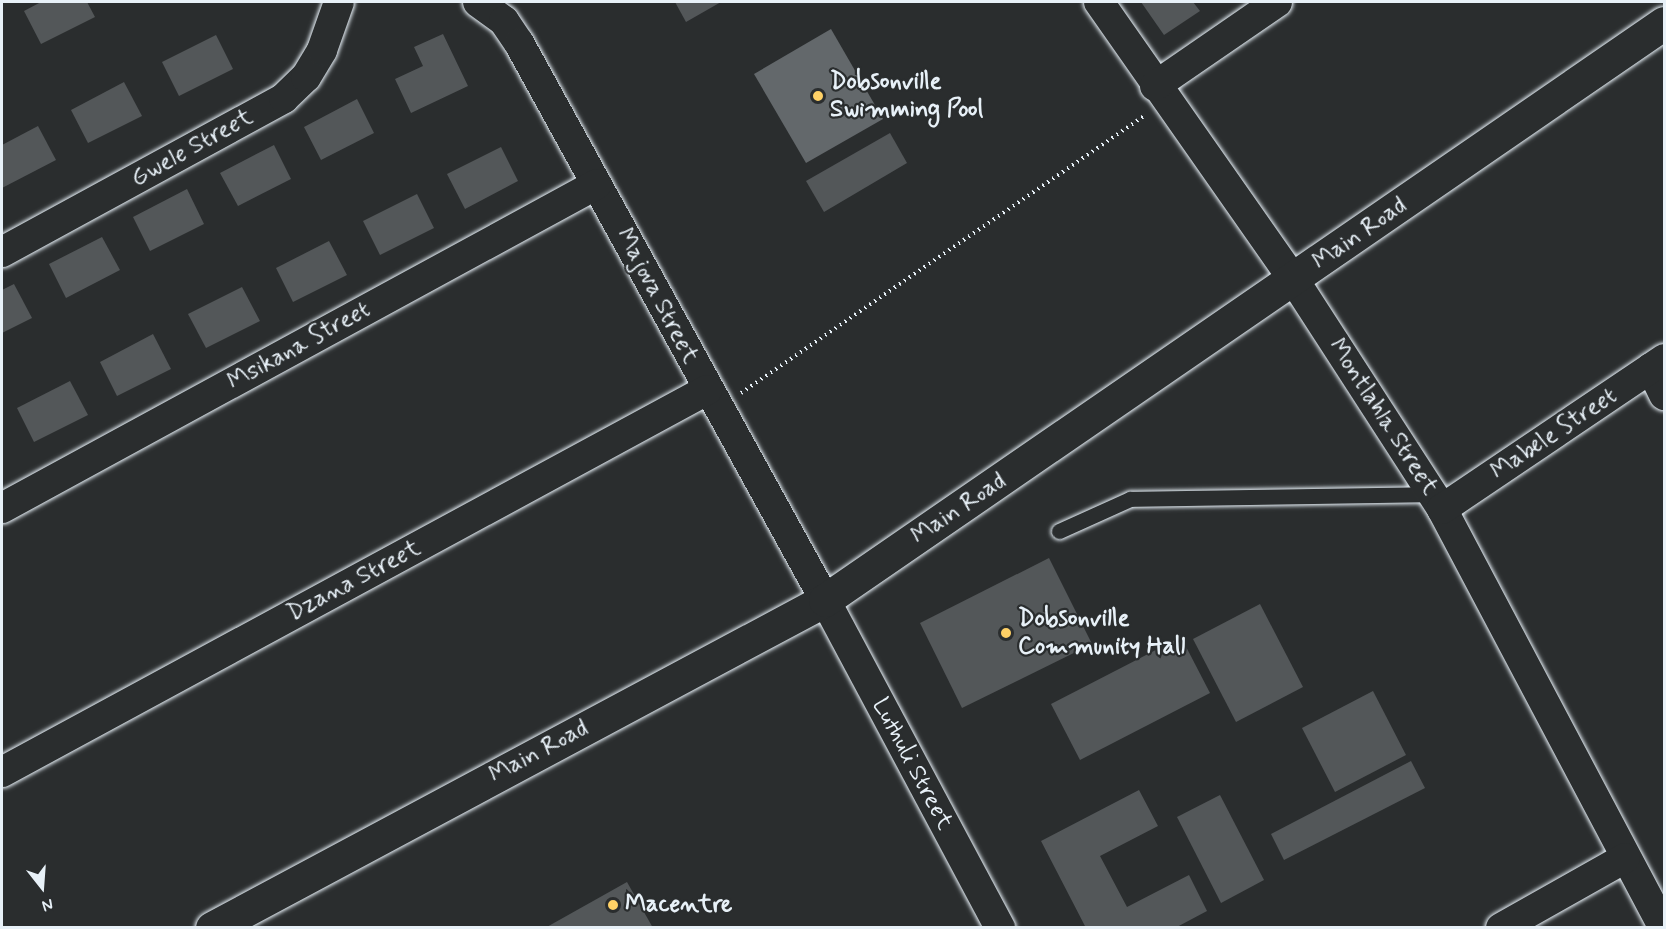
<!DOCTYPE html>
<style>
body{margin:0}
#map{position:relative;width:1666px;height:929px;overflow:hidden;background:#2a2d2e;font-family:Mynerve,sans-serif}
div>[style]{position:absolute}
.water>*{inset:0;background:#63686b}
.building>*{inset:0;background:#535759}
.path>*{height:4px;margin-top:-2px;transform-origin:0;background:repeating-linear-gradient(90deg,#e8f1f8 0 1.5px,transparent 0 6px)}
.roads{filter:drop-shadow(0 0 2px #e8f1f8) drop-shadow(0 0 2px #e8f1f8)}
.lane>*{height:15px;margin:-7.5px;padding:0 7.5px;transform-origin:7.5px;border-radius:7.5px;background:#2a2d2e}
.street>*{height:30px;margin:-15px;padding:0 15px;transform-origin:15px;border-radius:15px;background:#2a2d2e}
.secondary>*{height:33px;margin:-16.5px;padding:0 16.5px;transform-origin:16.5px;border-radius:16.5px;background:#2a2d2e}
.dots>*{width:16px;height:16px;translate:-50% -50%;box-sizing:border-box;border:3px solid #2a2d2e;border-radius:50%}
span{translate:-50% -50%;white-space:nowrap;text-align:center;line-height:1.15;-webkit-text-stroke:4.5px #2a2d2e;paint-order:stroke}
.poi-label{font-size:24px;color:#e8f1f8;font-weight:700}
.left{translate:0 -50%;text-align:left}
.street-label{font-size:24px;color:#e8f1f8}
.frame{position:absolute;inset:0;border:3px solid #e8f1f8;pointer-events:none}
.north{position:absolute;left:12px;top:857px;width:60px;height:60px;-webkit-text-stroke:4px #2a2d2e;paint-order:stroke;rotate:163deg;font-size:16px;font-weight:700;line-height:24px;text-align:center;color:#e8f1f8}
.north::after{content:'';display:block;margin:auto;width:21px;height:27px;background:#e8f1f8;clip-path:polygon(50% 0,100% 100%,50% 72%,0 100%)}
</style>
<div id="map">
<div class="water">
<i style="clip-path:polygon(831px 29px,883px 119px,806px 163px,754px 74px)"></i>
</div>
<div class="building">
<i style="clip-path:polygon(41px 2px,87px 2px,95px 17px,41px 44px,24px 11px)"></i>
<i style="clip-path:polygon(675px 2px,721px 2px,686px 22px)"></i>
<i style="clip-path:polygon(1141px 2px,1193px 2px,1200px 11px,1164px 35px)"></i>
<i style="clip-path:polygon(443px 34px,468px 86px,411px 113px,395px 79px,423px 66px,414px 47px)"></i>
<i style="clip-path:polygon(216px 35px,233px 69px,179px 96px,162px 62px)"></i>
<i style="clip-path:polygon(124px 82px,142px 116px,88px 143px,71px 110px)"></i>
<i style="clip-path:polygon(357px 99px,374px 133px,321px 160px,304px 127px)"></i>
<i style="clip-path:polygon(38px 126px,56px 160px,2px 188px,2px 145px)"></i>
<i style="clip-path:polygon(890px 133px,907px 163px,824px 212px,806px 181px)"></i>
<i style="clip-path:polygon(274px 145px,291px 179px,238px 206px,220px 173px)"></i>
<i style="clip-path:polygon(501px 147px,518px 181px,465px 209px,447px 174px)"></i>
<i style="clip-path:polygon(187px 189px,204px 224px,150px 251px,133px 217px)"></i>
<i style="clip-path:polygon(417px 194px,434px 228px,380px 255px,363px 221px)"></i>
<i style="clip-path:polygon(102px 237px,120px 270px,66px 298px,49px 264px)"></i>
<i style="clip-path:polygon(329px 241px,347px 275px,293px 302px,276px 268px)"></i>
<i style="clip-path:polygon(14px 284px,32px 318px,2px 333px,2px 290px)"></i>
<i style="clip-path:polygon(242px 287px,260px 321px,206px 348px,188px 314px)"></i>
<i style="clip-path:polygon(153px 334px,171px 369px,117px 396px,100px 362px)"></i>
<i style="clip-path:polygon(70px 381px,88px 415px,34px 442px,17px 408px)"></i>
<i style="clip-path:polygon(1049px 558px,1092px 644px,962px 708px,920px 623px)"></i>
<i style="clip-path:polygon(1260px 604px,1303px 687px,1236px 722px,1193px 639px)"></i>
<i style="clip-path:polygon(1181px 637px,1210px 693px,1080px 760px,1051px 704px)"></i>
<i style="clip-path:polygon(1373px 691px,1406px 755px,1335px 792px,1302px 728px)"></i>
<i style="clip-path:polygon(1411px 761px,1425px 788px,1284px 860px,1271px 834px)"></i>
<i style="clip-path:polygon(1139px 790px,1158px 826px,1100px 856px,1127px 907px,1189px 875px,1207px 911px,1175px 928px,1086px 928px,1041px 841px)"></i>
<i style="clip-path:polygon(1220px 795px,1264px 880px,1221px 903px,1177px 817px)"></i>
<i style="clip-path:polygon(627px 882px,653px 928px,545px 928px)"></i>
</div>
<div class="path">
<i style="left:741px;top:393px;width:491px;rotate:-34.5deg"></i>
</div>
<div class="roads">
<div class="lane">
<i style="left:1059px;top:531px;width:78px;rotate:-24.3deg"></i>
<i style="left:1130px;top:499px;width:303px;rotate:-0.9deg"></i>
</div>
<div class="street">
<i style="left:478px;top:2px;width:32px;rotate:36deg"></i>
<i style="left:504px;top:21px;width:27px;rotate:56deg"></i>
<i style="left:519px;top:43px;width:636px;rotate:61.22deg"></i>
<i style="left:825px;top:600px;width:372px;rotate:61.9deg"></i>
<i style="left:1099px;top:2px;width:340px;rotate:55deg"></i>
<i style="left:1294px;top:280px;width:273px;rotate:57.1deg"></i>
<i style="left:1442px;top:509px;width:474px;rotate:62.1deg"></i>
<i style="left:1155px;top:86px;width:148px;rotate:-34.5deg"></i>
<i style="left:2px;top:252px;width:321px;rotate:-28.6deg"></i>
<i style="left:284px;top:98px;width:30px;rotate:-44deg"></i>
<i style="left:306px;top:77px;width:31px;rotate:-59deg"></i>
<i style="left:322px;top:50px;width:51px;rotate:-70.5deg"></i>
<i style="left:1651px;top:368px;width:30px;rotate:64deg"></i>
<i style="left:2px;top:508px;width:677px;rotate:-28.57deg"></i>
<i style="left:1442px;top:509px;width:268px;rotate:-34deg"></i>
<i style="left:2px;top:772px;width:802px;rotate:-28.45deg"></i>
<i style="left:1501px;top:928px;width:142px;rotate:-29.4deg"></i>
</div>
<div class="secondary">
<i style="left:212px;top:928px;width:695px;rotate:-28.15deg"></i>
<i style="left:825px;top:600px;width:1018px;rotate:-34.52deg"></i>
</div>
</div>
<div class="dots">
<i style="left:818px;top:96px;background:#ffd166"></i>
<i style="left:1006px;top:633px;background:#ffd166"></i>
<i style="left:613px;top:905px;background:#ffd166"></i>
</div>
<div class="poi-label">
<span class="left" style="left:830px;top:96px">Dobsonville<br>Swimming Pool</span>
<span class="left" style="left:1018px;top:633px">Dobsonville<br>Community Hall</span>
<span class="left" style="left:625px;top:905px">Macentre</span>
</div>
<div class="street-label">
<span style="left:192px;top:148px;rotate:-29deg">Gwele Street</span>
<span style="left:1360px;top:234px;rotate:-35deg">Main Road</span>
<span style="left:657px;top:296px;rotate:62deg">Majova Street</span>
<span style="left:299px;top:346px;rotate:-29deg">Msikana Street</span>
<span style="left:1383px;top:417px;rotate:57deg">Montlahla Street</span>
<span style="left:1554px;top:434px;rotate:-34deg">Mabele Street</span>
<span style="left:959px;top:509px;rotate:-34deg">Main Road</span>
<span style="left:354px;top:581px;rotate:-28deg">Dzana Street</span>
<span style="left:539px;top:752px;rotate:-28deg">Main Road</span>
<span style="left:912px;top:764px;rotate:62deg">Luthuli Street</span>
</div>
<div class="frame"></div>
<div class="north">N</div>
</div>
